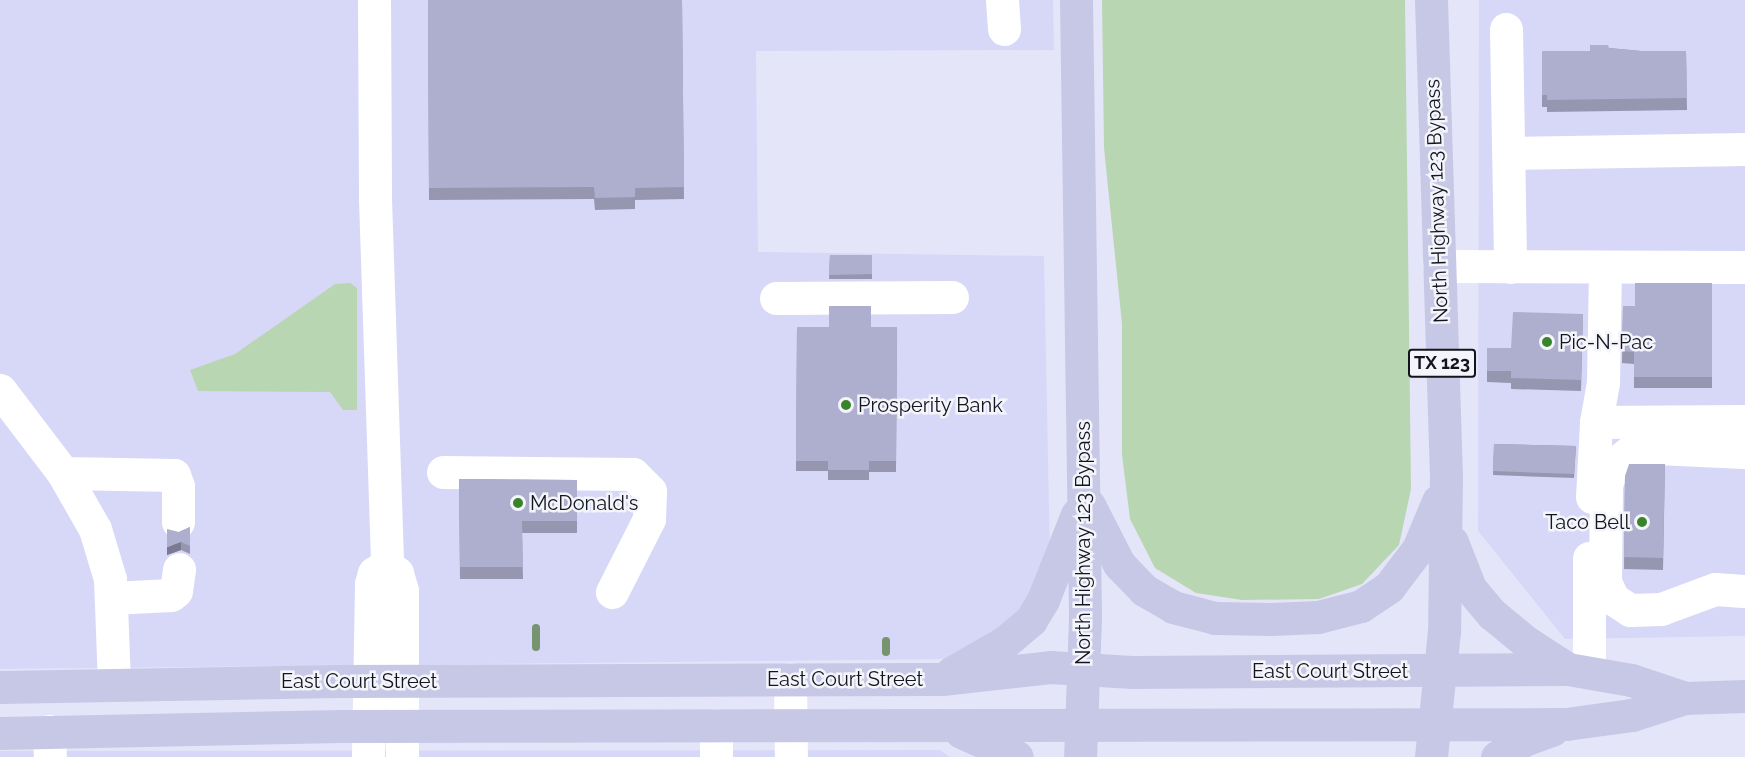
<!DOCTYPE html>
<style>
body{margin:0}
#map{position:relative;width:1745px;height:757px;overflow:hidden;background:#e5e5f9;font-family:Raleway,sans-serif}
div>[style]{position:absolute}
.built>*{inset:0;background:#d7d8f8}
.green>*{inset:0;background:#b8d6b2}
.stream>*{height:8px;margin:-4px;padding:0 4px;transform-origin:4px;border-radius:4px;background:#779471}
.minor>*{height:33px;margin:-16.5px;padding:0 16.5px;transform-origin:16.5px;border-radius:16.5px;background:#fff}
.major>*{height:33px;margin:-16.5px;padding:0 16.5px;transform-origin:16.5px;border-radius:16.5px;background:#c7c8e6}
.wall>*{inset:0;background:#9696b1}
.shaded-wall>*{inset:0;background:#7a7a90}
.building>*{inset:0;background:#aeafce}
.dots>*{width:16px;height:16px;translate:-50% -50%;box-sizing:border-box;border:3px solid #f4f4fb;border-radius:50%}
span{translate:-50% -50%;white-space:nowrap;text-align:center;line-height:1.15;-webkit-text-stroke:5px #f4f4fb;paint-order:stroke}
.shield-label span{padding:2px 4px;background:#f4f4fb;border:2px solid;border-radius:4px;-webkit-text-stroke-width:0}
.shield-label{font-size:18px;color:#14141f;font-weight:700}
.street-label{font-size:20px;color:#14141f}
.poi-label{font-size:20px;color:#14141f}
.left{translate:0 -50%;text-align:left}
.right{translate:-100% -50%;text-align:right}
</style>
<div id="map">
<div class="built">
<i style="clip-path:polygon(0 0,1053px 0,1054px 50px,756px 51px,758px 252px,1044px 256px,1050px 559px,1009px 629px,950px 659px,0 669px)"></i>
<i style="clip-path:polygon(1479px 0,1745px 0,1745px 636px,1565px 639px,1478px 531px)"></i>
<i style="clip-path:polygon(940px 750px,950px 757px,0 757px,0 751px)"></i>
</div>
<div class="green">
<i style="clip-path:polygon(1102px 0,1405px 0,1411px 489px,1399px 545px,1362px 584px,1319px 599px,1242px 600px,1196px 593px,1155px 568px,1130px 519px,1122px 455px,1122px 324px,1104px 148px)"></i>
<i style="clip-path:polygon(350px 283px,357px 288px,357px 410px,343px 410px,330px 392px,198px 391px,190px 370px,235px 354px,335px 284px)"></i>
</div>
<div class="stream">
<i style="left:536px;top:628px;width:19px;rotate:90deg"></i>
<i style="left:886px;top:641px;width:11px;rotate:90deg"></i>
</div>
<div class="minor">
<i style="left:374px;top:0;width:199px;rotate:89.7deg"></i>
<i style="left:375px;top:199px;width:366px;rotate:88.1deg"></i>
<i style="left:1002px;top:0;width:29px;rotate:86deg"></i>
<i style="left:1506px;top:29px;width:238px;rotate:89deg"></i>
<i style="left:1509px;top:153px;width:236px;rotate:-1deg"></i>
<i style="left:1439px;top:266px;width:305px;rotate:0.2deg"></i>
<i style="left:776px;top:298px;width:176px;rotate:-0.3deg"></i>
<i style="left:0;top:390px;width:104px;rotate:52.8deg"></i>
<i style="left:63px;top:473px;width:64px;rotate:60.3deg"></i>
<i style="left:95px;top:529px;width:52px;rotate:73.3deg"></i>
<i style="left:110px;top:579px;width:105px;rotate:87.8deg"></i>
<i style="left:1596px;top:422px;width:148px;rotate:-0.4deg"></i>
<i style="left:443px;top:472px;width:190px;rotate:0.6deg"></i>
<i style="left:633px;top:474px;width:24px;rotate:45deg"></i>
<i style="left:650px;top:491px;width:28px;rotate:92deg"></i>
<i style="left:649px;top:519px;width:82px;rotate:116.9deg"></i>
<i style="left:63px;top:473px;width:111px;rotate:1deg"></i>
<i style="left:174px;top:475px;width:12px;rotate:70deg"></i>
<i style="left:178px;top:486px;width:36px;rotate:90deg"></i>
<i style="left:1592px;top:497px;width:75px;rotate:-86.9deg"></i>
<i style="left:1596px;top:422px;width:40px;rotate:-80deg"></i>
<i style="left:1603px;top:383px;width:114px;rotate:-89deg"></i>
<i style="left:387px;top:565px;width:13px;rotate:39deg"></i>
<i style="left:397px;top:573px;width:18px;rotate:74deg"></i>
<i style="left:402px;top:590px;width:167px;rotate:90deg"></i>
<i style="left:1743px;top:591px;width:28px;rotate:-176deg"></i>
<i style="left:1715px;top:589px;width:58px;rotate:159.7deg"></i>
<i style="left:1661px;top:609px;width:31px;rotate:178deg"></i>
<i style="left:1630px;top:610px;width:20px;rotate:-147deg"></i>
<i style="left:1613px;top:599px;width:19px;rotate:-115deg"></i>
<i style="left:1605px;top:582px;width:97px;rotate:-89.4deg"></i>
<i style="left:1606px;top:485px;width:21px;rotate:-71deg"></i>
<i style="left:1613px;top:465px;width:29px;rotate:-38deg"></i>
<i style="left:1636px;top:447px;width:108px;rotate:2.7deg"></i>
<i style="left:111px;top:598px;width:60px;rotate:-2.9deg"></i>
<i style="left:171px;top:595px;width:6px;rotate:-39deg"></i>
<i style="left:176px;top:591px;width:22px;rotate:-82deg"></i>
<i style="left:1589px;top:671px;width:113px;rotate:-90deg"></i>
<i style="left:790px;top:679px;width:78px;rotate:89.3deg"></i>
<i style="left:716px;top:725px;width:32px;rotate:90deg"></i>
<i style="left:49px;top:731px;width:26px;rotate:88deg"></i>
<i style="left:368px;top:757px;width:173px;rotate:-89deg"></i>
<i style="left:371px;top:584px;width:11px;rotate:-75deg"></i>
<i style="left:374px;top:573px;width:15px;rotate:-32deg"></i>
</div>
<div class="major">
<i style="left:1076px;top:0;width:617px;rotate:89.16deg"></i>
<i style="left:1085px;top:617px;width:140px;rotate:92deg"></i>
<i style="left:1431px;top:0;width:476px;rotate:88.2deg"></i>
<i style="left:1446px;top:476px;width:155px;rotate:90.7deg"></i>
<i style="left:1444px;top:631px;width:127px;rotate:95.9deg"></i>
<i style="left:1089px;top:505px;width:66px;rotate:63deg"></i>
<i style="left:1119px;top:564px;width:36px;rotate:46deg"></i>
<i style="left:1144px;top:590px;width:34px;rotate:30deg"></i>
<i style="left:1173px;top:607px;width:43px;rotate:14.7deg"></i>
<i style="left:1215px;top:618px;width:56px;rotate:1deg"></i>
<i style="left:1271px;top:619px;width:47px;rotate:-2.4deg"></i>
<i style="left:1318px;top:617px;width:44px;rotate:-14.3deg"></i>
<i style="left:1361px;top:606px;width:34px;rotate:-34deg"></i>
<i style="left:1389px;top:587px;width:48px;rotate:-52.7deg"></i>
<i style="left:1418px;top:549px;width:52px;rotate:-67.4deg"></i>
<i style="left:1452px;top:542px;width:49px;rotate:68.6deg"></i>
<i style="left:1470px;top:588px;width:34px;rotate:50deg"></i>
<i style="left:1492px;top:614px;width:44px;rotate:39.5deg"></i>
<i style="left:1526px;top:642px;width:50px;rotate:32.7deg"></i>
<i style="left:951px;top:673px;width:62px;rotate:-29.9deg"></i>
<i style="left:1005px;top:642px;width:34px;rotate:-40deg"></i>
<i style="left:1031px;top:620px;width:23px;rotate:-59deg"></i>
<i style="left:1043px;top:600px;width:92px;rotate:-68.4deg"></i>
<i style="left:0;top:687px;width:338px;rotate:-1deg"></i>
<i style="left:338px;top:681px;width:604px;rotate:-0.19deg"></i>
<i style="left:942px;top:679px;width:109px;rotate:-6.3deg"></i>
<i style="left:1050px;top:667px;width:82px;rotate:3.5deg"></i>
<i style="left:1132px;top:672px;width:436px;rotate:-0.4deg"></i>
<i style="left:1568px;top:669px;width:64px;rotate:9.9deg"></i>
<i style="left:1631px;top:680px;width:57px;rotate:18.4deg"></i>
<i style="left:961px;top:732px;width:61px;rotate:24.1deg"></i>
<i style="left:0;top:733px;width:340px;rotate:-1.2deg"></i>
<i style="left:340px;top:726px;width:1226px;rotate:-0.09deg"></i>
<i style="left:1566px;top:724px;width:67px;rotate:-7.8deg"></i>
<i style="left:1632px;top:715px;width:56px;rotate:-17.8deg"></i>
<i style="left:1685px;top:698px;width:60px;rotate:-1.9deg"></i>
<i style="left:1497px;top:757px;width:32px;rotate:-32deg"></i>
<i style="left:1524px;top:740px;width:30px;rotate:-20deg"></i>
</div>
<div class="wall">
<i style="clip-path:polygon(428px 0,682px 0,684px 199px,635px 200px,635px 209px,595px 210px,594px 199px,429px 200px)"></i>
<i style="clip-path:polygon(1609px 48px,1641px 51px,1686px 51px,1687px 110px,1547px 112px,1547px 107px,1542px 107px,1542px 51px,1590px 51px)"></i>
<i style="clip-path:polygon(830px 255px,872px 255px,872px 279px,829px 279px)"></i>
<i style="clip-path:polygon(1712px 283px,1712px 388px,1634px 388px,1634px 364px,1622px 363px,1623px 306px,1635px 306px)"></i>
<i style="clip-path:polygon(1583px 314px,1581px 391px,1511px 389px,1511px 383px,1487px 382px,1487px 348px,1511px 348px)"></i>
<i style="clip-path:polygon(797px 327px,897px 327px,896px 472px,869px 472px,869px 480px,828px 480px,828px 471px,796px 471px)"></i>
<i style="clip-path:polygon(1494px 444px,1576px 446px,1574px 478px,1493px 475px)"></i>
<i style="clip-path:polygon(1665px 464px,1663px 570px,1624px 569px,1625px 476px)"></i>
<i style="clip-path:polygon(459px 479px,577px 480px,577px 533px,522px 533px,523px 579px,460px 579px)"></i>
<i style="clip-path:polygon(190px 527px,190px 554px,181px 550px,167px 555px,179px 532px)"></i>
</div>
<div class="shaded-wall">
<i style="clip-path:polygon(181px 542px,181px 550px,167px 555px,167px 547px)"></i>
</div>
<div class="building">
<i style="clip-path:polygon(428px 0,682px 0,684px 187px,635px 188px,635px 197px,595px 198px,594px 187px,429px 188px)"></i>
<i style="clip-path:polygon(1590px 45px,1608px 45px,1609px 48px,1641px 51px,1686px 51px,1687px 98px,1547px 100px,1547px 95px,1542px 95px,1542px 51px,1590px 51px)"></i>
<i style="clip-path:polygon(830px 255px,872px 255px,872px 274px,829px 275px)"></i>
<i style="clip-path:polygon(1635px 283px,1712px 283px,1712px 377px,1634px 377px,1634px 352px,1622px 351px,1623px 306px,1635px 306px)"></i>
<i style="clip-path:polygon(829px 306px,871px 306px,871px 327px,897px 327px,896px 461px,869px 461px,869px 470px,828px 470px,828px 461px,796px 461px,797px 327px,829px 327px)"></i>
<i style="clip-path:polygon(1513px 312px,1583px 314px,1581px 380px,1511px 378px,1511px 371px,1487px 371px,1487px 348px,1511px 348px)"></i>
<i style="clip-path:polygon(1494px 444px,1576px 446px,1574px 474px,1493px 471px)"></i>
<i style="clip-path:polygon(1629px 464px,1665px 464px,1663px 558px,1624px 557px,1625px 476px)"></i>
<i style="clip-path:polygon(459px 479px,577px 480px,577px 521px,522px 521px,523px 567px,460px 567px)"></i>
<i style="clip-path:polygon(190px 527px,190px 546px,181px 542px,167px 547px,167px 529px,179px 532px)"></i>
</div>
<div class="dots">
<i style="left:1547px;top:342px;background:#39832b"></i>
<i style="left:846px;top:405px;background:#39832b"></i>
<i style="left:518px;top:503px;background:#39832b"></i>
<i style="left:1642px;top:522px;background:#39832b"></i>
</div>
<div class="shield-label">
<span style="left:1442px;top:363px">TX 123</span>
</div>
<div class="street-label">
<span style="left:1437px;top:201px;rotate:-92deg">North Highway 123 Bypass</span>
<span style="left:1083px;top:543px;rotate:-90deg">North Highway 123 Bypass</span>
<span style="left:1330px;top:671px">East Court Street</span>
<span style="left:845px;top:679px">East Court Street</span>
<span style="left:359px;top:681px">East Court Street</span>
</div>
<div class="poi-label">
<span class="left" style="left:1559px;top:342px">Pic-N-Pac</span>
<span class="left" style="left:858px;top:405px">Prosperity Bank</span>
<span class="left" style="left:530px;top:503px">McDonald's</span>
<span class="right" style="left:1630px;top:522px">Taco Bell</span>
</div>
</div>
